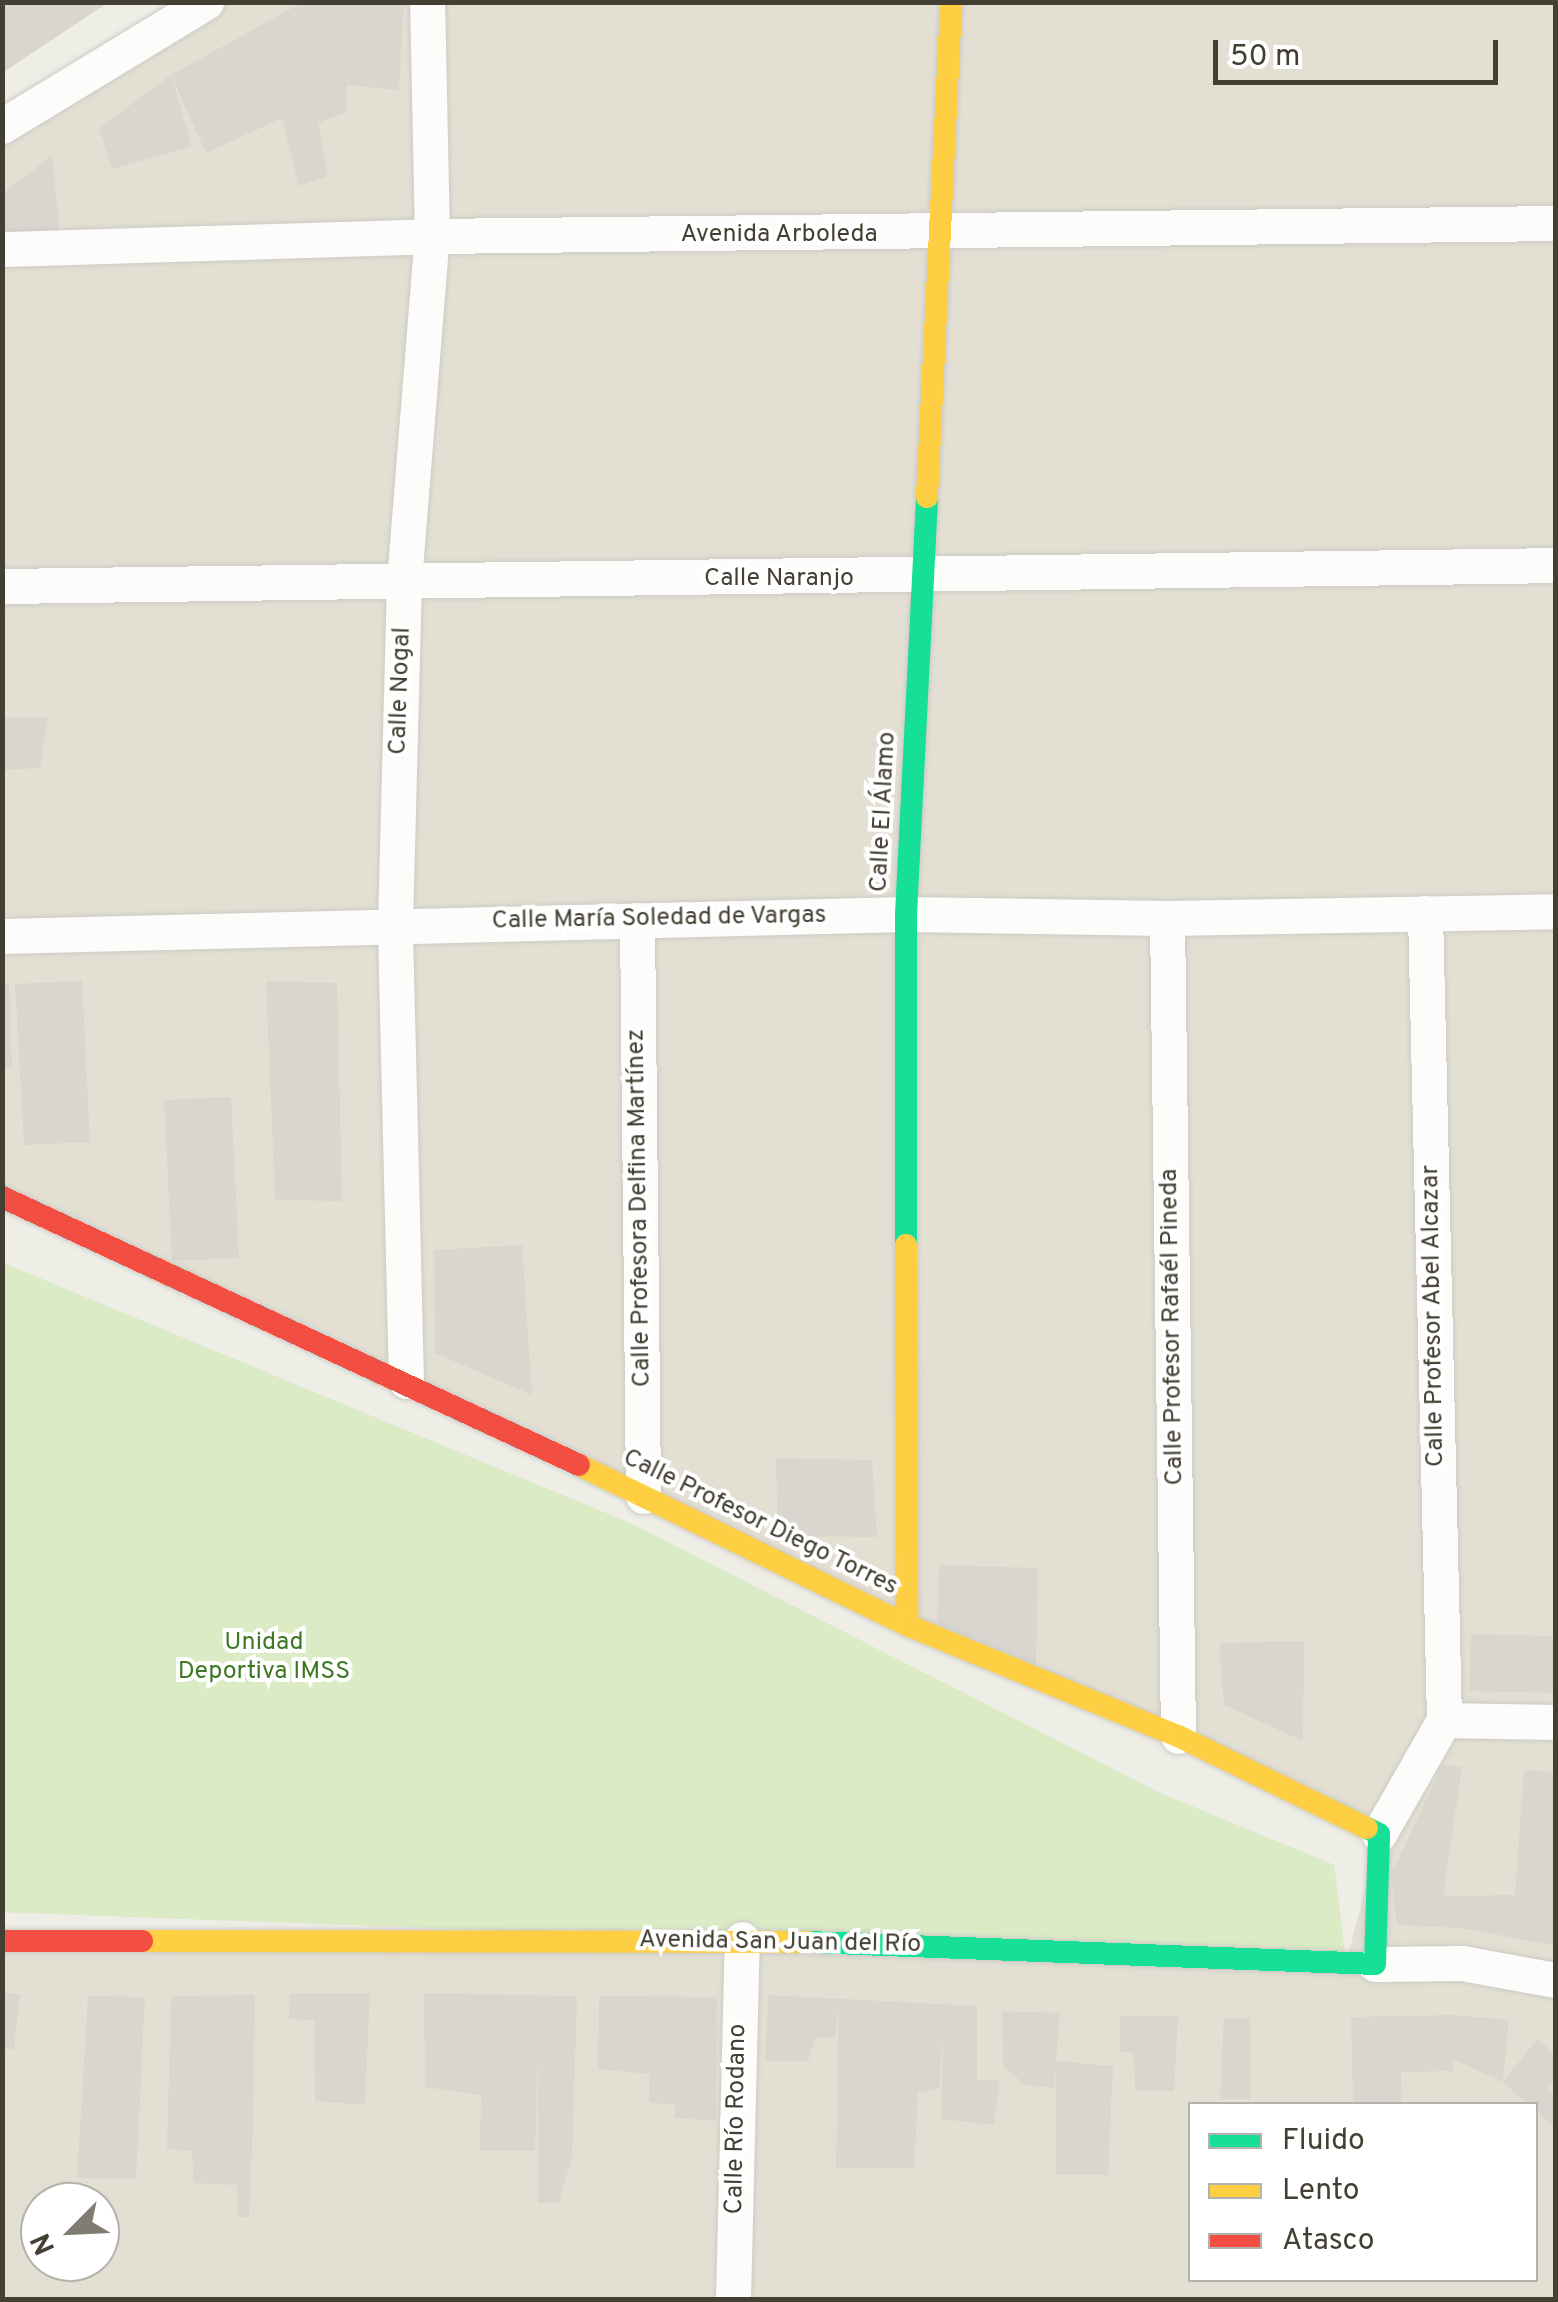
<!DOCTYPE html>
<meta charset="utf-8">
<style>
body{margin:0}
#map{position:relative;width:1558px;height:2302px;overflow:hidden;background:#eeede6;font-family:Overpass,sans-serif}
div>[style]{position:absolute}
.residential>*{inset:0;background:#e3dfd3}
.green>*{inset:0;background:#daebc5}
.building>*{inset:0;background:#d8d6cf}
.roads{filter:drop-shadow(0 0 2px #cccbc4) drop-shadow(0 0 2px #cccbc4)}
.street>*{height:35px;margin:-17.5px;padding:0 17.5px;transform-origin:17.5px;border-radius:17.5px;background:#fcfcfb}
.fast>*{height:22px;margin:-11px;padding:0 11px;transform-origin:11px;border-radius:11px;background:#16e098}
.slow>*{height:22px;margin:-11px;padding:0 11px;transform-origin:11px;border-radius:11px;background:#ffcf43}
.jam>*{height:22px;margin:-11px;padding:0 11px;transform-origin:11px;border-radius:11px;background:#f24e42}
span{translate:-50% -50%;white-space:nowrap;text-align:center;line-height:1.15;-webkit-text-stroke:8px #fff;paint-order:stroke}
.street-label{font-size:25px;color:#443f33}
.park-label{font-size:25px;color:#3f7825}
.frame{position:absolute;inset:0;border:5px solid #443f33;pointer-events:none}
.legend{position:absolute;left:1188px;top:2102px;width:350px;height:180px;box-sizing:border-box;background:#fff;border:2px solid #b4b2ad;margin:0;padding:12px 18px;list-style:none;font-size:30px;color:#443f33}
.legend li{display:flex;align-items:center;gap:20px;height:50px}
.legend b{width:50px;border:2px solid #b4b2ad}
.north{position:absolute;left:20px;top:2182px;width:100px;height:100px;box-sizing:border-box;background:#fff;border:2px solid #b4b2ad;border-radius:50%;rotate:246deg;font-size:28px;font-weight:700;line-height:40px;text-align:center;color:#443f33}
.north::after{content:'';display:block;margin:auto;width:35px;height:45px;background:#807c72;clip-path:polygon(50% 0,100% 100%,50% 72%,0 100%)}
.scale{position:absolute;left:1213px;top:40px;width:285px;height:45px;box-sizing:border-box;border:5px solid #443f33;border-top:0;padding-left:12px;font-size:30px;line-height:35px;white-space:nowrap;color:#443f33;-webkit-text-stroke:8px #fff;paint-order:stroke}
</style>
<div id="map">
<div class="residential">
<i style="clip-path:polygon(evenodd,204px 3px,1555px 3px,1555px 2299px,3px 2299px,3px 1941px,704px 1938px,3px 1912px,3px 1263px,632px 1524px,1162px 1794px,1334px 1865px,1346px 1963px,1379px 1835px,3px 1197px,3px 125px,204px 3px,1190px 2104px,1536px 2104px,1536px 2280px,1190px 2280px,1190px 2104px,204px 3px,40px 2202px,100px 2202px,100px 2262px,40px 2262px,40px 2202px)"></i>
</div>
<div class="green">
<i style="clip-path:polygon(3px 1263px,632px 1524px,1162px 1794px,1334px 1865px,1346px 1962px,3px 1912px)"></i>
</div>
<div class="building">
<i style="clip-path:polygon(2px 2px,109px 2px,2px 73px)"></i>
<i style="clip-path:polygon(303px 2px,404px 2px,399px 90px,346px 85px,347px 112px,318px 123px,328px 176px,299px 186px,282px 118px,206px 153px,171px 75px)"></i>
<i style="clip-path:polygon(171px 75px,192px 146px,112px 169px,99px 128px)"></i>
<i style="clip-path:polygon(52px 156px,60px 235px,2px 236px,2px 194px)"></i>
<i style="clip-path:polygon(48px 717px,40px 768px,2px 770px,2px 718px)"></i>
<i style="clip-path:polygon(82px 981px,90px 1142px,24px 1145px,15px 984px)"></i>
<i style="clip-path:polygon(266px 981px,337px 983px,342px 1201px,275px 1200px)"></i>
<i style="clip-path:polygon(2px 984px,9px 984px,12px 1068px,2px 1067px)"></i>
<i style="clip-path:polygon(231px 1097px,239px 1258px,172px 1261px,164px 1100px)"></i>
<i style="clip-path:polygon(522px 1245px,532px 1395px,435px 1353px,434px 1250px)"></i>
<i style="clip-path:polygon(776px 1458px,872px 1460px,877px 1537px,778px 1536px)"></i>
<i style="clip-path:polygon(939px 1565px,1038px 1568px,1036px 1665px,937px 1628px)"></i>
<i style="clip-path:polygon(1471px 1634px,1556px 1636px,1556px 1693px,1469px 1691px)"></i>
<i style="clip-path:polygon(1304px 1641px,1303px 1741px,1224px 1705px,1219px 1643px)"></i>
<i style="clip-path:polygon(1443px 1764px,1462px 1767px,1443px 1896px,1515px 1895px,1524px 1770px,1556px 1772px,1556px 1946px,1461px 1928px,1397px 1925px,1391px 1875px)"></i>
<i style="clip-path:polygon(2px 1993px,20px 1994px,14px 2049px,2px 2049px)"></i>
<i style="clip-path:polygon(290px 1993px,370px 1993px,365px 2105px,315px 2101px,314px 2021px,289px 2018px)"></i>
<i style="clip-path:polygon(424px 1993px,577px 1996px,572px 2156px,559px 2203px,538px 2203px,538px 2052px,535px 2151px,480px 2151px,481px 2095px,425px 2087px)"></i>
<i style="clip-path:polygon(255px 1995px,253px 2122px,249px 2217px,237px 2217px,237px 2185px,194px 2183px,192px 2151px,167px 2149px,171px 1996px)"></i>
<i style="clip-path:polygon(768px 1995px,977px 2006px,977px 2080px,1000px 2080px,994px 2125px,941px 2119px,943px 2034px,939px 2088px,918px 2093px,914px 2168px,836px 2168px,839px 2007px,835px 2038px,816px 2038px,808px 2061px,765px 2061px)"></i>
<i style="clip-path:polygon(88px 1996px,145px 1997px,136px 2179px,77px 2178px)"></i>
<i style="clip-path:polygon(599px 1996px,717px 1997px,716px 2121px,675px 2118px,675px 2104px,649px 2103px,649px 2074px,598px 2069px)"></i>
<i style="clip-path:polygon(1002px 2011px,1060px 2013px,1056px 2061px,1113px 2066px,1108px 2175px,1056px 2175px,1056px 2068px,1054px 2088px,1025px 2085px,1003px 2066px)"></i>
<i style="clip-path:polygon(1454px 2015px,1509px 2020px,1503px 2082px,1453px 2059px,1453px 2071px,1401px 2072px,1402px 2104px,1353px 2104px,1351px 2017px)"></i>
<i style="clip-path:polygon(1120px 2016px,1178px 2016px,1174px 2091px,1135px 2090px,1134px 2053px,1120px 2051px)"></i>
<i style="clip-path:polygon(1224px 2018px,1250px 2018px,1250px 2099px,1220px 2099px)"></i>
<i style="clip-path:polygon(1538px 2038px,1556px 2056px,1556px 2078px,1547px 2088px,1556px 2096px,1556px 2129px,1503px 2082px)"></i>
</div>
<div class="roads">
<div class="street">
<i style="left:2px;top:126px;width:239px;rotate:-31.3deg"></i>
<i style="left:2px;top:249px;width:430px;rotate:-1.7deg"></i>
<i style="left:432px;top:236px;width:1124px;rotate:-0.66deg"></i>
<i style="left:2px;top:586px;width:1554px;rotate:-0.77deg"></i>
<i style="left:1425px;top:913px;width:807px;rotate:88.65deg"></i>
<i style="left:1167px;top:918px;width:818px;rotate:89.23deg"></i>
<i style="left:637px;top:920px;width:576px;rotate:89.4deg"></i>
<i style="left:2px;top:936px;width:904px;rotate:-1.39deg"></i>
<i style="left:906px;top:914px;width:261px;rotate:0.9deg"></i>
<i style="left:1167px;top:918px;width:389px;rotate:-1deg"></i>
<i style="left:406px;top:1381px;width:457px;rotate:-91.4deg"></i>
<i style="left:395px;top:924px;width:343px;rotate:-88.5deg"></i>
<i style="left:404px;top:581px;width:346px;rotate:-85.4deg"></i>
<i style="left:432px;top:236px;width:234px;rotate:-91.2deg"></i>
<i style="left:1379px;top:1834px;width:131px;rotate:-60.3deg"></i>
<i style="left:1444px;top:1720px;width:112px;rotate:1deg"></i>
<i style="left:1375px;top:1964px;width:87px;rotate:-0.7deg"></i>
<i style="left:1462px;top:1963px;width:96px;rotate:10.3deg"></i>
<i style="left:733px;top:2300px;width:361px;rotate:-88.6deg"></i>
</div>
<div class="fast">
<i style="left:906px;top:1245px;width:331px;rotate:-90deg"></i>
<i style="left:906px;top:914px;width:418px;rotate:-87.1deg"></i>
<i style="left:808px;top:1942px;width:567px;rotate:2.22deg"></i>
<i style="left:1375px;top:1964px;width:130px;rotate:-88.2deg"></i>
<i style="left:1379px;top:1834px;width:13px;rotate:-153deg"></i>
</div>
<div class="slow">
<i style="left:927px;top:497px;width:496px;rotate:-87.2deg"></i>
<i style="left:906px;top:1245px;width:380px;rotate:89.8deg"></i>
<i style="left:579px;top:1465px;width:365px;rotate:26deg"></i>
<i style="left:907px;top:1625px;width:293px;rotate:22.3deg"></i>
<i style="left:1178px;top:1736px;width:210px;rotate:26deg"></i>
<i style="left:142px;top:1941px;width:666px;rotate:0.09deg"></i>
</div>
<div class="jam">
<i style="left:2px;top:1197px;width:636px;rotate:24.91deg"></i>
<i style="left:2px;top:1941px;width:140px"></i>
</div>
</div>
<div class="street-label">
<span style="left:779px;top:235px">Avenida Arboleda</span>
<span style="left:779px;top:579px">Calle Naranjo</span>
<span style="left:401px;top:691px;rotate:-88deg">Calle Nogal</span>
<span style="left:884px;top:812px;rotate:-87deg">Calle El Álamo</span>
<span style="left:659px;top:919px;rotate:-1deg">Calle María Soledad de Vargas</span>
<span style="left:640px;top:1208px;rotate:-91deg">Calle Profesora Delfina Martínez</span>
<span style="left:1434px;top:1316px;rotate:-91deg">Calle Profesor Abel Alcazar</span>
<span style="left:1173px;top:1327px;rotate:-91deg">Calle Profesor Rafaél Pineda</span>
<span style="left:760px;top:1523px;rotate:26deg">Calle Profesor Diego Torres</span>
<span style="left:780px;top:1943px;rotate:1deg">Avenida San Juan del Río</span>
<span style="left:737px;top:2119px;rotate:-89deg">Calle Río Rodano</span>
</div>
<div class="park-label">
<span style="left:264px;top:1658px">Unidad<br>Deportiva IMSS</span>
</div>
<div class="frame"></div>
<ul class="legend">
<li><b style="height:12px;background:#16e098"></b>Fluido</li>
<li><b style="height:12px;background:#ffcf43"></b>Lento</li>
<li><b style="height:12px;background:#f24e42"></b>Atasco</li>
</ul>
<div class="north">N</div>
<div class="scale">50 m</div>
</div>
